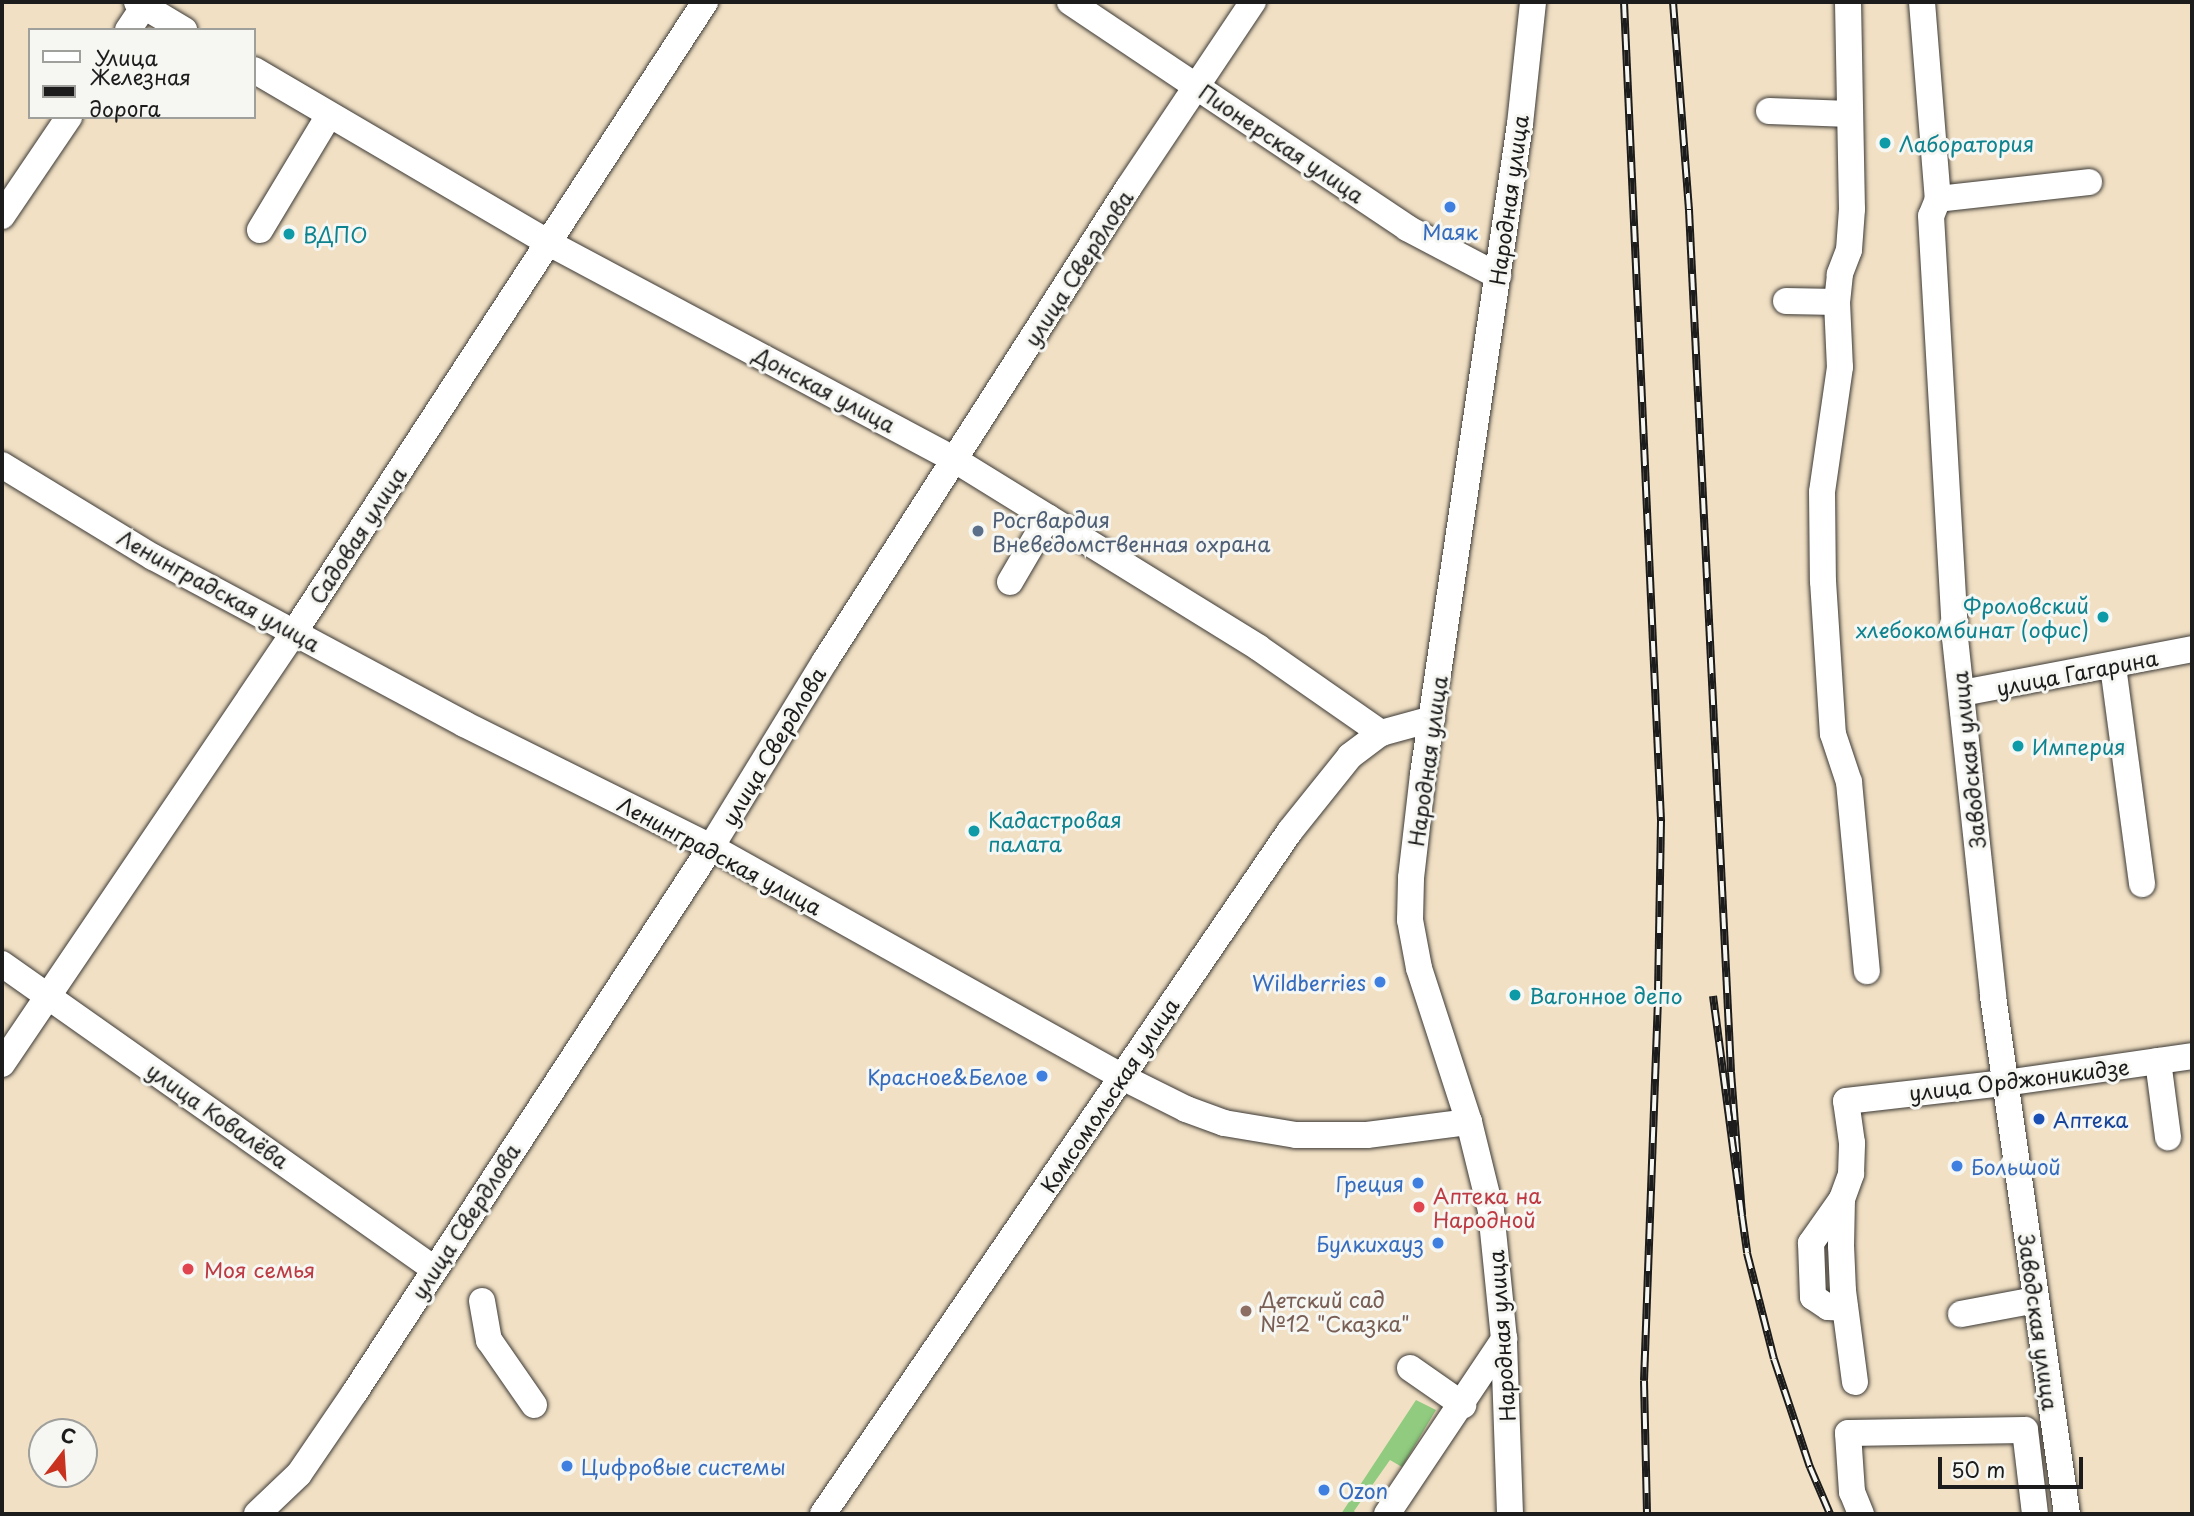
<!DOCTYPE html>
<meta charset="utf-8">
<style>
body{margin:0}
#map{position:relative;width:2194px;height:1516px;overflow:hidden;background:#f1e0c4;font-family:"Playpen Sans",sans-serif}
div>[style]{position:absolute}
.green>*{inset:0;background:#90cb7f}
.roads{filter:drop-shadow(0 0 2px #3c3935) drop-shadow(0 0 2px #3c3935)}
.minor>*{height:26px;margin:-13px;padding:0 13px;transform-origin:13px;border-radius:13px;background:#fff}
.rail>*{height:8px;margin-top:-4px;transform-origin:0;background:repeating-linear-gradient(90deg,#f6f6f2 0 16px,#1c1c1c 0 32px);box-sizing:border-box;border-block:2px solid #1c1c1c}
.dots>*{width:19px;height:19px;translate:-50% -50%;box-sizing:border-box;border:4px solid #f6f6f2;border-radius:50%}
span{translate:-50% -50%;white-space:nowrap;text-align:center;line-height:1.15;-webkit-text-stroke:6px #f6f6f2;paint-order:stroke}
.street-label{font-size:21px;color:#1c1c1c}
.culture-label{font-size:21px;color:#0d838f}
.left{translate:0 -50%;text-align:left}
.right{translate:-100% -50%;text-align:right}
.shop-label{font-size:21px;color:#366cbe}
.service-label{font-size:21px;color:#4e5e75}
.transit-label{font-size:21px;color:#164399}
.health-label{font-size:21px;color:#be3a42}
.education-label{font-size:21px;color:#785e54}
.frame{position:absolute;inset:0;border:4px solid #1c1c1c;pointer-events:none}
.legend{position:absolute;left:28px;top:28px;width:228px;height:91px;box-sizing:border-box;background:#f6f6f2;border:2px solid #9f9f9c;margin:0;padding:9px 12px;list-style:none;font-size:21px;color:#1c1c1c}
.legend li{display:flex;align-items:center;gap:14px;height:35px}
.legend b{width:35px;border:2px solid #9f9f9c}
.north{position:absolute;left:28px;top:1418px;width:70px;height:70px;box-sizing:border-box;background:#f6f6f2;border:2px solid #9f9f9c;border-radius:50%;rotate:17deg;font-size:19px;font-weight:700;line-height:28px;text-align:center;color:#1c1c1c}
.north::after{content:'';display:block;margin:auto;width:24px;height:32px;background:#c8321e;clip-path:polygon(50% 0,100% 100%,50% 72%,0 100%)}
.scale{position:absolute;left:1938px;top:1457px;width:145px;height:32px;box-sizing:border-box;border:4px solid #1c1c1c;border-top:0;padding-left:9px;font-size:21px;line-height:24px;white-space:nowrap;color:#1c1c1c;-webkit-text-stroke:5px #f6f6f2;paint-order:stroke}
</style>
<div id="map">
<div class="green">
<i style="clip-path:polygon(1416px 1400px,1436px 1410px,1402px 1467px,1390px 1460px,1354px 1511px,1357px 1514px,1341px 1514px)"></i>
</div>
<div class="roads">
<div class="minor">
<i style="left:137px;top:2px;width:55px;rotate:30.8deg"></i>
<i style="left:1070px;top:2px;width:406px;rotate:33.8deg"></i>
<i style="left:1407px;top:228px;width:103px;rotate:27.8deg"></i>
<i style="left:1848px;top:2px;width:207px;rotate:88.9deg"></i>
<i style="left:1852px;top:209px;width:41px;rotate:94.2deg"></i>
<i style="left:1849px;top:250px;width:26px;rotate:111deg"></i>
<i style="left:1840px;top:274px;width:28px;rotate:96deg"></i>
<i style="left:1837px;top:302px;width:65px;rotate:87.4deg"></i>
<i style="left:1840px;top:367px;width:126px;rotate:98.2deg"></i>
<i style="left:1822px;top:492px;width:89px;rotate:89.4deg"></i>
<i style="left:1823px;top:581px;width:153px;rotate:86.3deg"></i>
<i style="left:1833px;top:734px;width:51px;rotate:71.6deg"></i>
<i style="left:1849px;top:782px;width:190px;rotate:84.6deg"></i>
<i style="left:1922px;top:2px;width:198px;rotate:85.4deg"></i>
<i style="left:1938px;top:199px;width:18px;rotate:112deg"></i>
<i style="left:1931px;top:216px;width:423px;rotate:86.7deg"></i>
<i style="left:1955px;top:638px;width:360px;rotate:83.9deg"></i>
<i style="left:1993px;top:996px;width:523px;rotate:81.87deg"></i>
<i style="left:128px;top:30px;width:34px;rotate:-56deg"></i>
<i style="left:254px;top:70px;width:340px;rotate:30.4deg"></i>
<i style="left:547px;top:242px;width:463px;rotate:28.1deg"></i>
<i style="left:955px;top:460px;width:357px;rotate:31.7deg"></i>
<i style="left:1259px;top:648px;width:149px;rotate:34.9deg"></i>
<i style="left:1769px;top:111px;width:81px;rotate:2.1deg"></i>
<i style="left:1938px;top:199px;width:152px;rotate:-6.4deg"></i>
<i style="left:2px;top:216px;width:120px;rotate:-55.9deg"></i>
<i style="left:260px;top:230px;width:134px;rotate:-59deg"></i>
<i style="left:1786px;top:301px;width:51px;rotate:1.1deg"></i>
<i style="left:2px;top:465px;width:177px;rotate:31.4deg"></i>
<i style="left:153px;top:557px;width:353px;rotate:28.2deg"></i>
<i style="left:464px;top:724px;width:276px;rotate:26.5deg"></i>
<i style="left:711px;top:847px;width:471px;rotate:29.2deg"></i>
<i style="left:1122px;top:1077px;width:72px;rotate:26.6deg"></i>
<i style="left:1186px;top:1109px;width:40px;rotate:20.2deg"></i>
<i style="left:1224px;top:1123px;width:73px;rotate:9.5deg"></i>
<i style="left:1296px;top:1135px;width:71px"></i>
<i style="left:1367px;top:1135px;width:103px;rotate:-7.3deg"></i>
<i style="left:1010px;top:582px;width:75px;rotate:-59.7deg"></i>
<i style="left:2113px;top:666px;width:220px;rotate:82.4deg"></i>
<i style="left:1962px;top:693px;width:234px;rotate:-10.8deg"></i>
<i style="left:2px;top:964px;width:527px;rotate:35.2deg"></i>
<i style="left:2158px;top:1061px;width:77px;rotate:82.5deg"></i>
<i style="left:2px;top:1064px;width:523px;rotate:-55.91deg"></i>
<i style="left:295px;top:631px;width:751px;rotate:-56.9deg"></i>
<i style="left:1842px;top:1199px;width:54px;rotate:125.2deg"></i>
<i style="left:1811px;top:1243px;width:54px;rotate:87.9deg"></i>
<i style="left:1813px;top:1297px;width:18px;rotate:34deg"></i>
<i style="left:1828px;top:1307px;width:17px;rotate:3deg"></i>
<i style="left:482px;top:1301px;width:40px;rotate:80deg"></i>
<i style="left:489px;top:1340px;width:79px;rotate:55.3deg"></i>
<i style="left:1961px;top:1314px;width:76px;rotate:-10.6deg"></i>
<i style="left:1410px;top:1368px;width:65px;rotate:34.9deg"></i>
<i style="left:1855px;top:1382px;width:92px;rotate:-97.5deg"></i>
<i style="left:1843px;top:1291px;width:45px;rotate:-92.5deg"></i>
<i style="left:1841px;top:1246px;width:47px;rotate:-88.8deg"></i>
<i style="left:1842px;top:1199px;width:27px;rotate:-70deg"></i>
<i style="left:1851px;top:1174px;width:31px;rotate:-88deg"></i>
<i style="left:1852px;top:1143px;width:42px;rotate:-98.1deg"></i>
<i style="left:1846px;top:1101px;width:160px;rotate:-6.5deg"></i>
<i style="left:2005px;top:1083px;width:189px;rotate:-8.2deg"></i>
<i style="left:257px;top:1514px;width:58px;rotate:-43.6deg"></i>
<i style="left:299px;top:1474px;width:99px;rotate:-55.7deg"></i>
<i style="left:355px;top:1392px;width:651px;rotate:-56.85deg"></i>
<i style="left:711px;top:847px;width:218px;rotate:-58.5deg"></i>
<i style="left:825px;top:661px;width:563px;rotate:-57.33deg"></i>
<i style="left:1129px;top:187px;width:223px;rotate:-56.2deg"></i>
<i style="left:823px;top:1514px;width:827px;rotate:-55.64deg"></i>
<i style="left:1290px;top:831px;width:96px;rotate:-51.3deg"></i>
<i style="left:1350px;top:756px;width:39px;rotate:-37deg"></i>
<i style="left:1381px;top:733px;width:53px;rotate:-15.4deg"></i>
<i style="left:1387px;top:1514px;width:211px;rotate:-56.2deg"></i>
<i style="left:1510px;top:1514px;width:175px;rotate:-92deg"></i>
<i style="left:1504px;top:1339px;width:129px;rotate:-95.8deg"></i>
<i style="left:1491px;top:1211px;width:92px;rotate:-103.9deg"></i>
<i style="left:1469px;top:1122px;width:162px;rotate:-108deg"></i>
<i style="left:1419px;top:968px;width:49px;rotate:-100.6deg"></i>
<i style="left:1410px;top:920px;width:42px;rotate:-88.6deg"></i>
<i style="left:1411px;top:878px;width:105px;rotate:-83.4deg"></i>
<i style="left:1423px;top:774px;width:657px;rotate:-81.51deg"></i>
<i style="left:1520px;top:124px;width:123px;rotate:-83.9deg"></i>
<i style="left:1861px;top:1514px;width:24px;rotate:-112deg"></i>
<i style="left:1852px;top:1492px;width:59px;rotate:-93.9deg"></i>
<i style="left:1848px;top:1433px;width:177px;rotate:-1deg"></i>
<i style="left:2025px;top:1430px;width:85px;rotate:83.2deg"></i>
</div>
</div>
<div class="rail">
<i style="left:1624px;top:2px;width:820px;rotate:87.41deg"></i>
<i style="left:1661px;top:821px;width:178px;rotate:91deg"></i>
<i style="left:1658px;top:999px;width:382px;rotate:92.1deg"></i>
<i style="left:1644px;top:1381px;width:133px;rotate:88.7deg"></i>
<i style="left:1673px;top:2px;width:209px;rotate:85.6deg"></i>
<i style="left:1689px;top:210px;width:863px;rotate:87.21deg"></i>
<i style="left:1731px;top:1072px;width:144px;rotate:85.6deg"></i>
<i style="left:1742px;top:1216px;width:222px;rotate:-97.5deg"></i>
<i style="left:1742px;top:1216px;width:37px;rotate:82deg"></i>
<i style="left:1747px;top:1253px;width:109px;rotate:75.7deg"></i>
<i style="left:1774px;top:1359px;width:114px;rotate:71.6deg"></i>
<i style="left:1810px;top:1467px;width:51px;rotate:66.9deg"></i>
</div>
<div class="dots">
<i style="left:1885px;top:143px;background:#0f9aa8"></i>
<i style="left:1450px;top:207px;background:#3f7fe0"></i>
<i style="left:289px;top:234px;background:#0f9aa8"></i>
<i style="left:978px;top:531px;background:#5c6f8a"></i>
<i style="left:2103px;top:617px;background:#0f9aa8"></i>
<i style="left:2018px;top:746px;background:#0f9aa8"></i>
<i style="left:974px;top:831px;background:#0f9aa8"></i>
<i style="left:1380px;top:982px;background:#3f7fe0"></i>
<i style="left:1515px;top:995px;background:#0f9aa8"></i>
<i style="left:1042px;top:1076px;background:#3f7fe0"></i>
<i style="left:2039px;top:1119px;background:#1a4fb4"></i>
<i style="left:1957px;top:1166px;background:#3f7fe0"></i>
<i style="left:1418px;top:1183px;background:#3f7fe0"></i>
<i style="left:1419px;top:1207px;background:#e0444e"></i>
<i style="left:1438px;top:1243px;background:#3f7fe0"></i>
<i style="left:188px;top:1269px;background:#e0444e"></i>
<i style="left:1246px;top:1311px;background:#8d6e63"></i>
<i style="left:567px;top:1466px;background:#3f7fe0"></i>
<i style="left:1324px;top:1490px;background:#3f7fe0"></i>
</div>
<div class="street-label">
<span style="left:1282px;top:143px;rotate:34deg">Пионерская улица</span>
<span style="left:1508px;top:200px;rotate:-82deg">Народная улица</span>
<span style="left:1078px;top:268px;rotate:-57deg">улица Свердлова</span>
<span style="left:825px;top:389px;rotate:28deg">Донская улица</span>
<span style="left:357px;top:535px;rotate:-57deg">Садовая улица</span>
<span style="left:219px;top:590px;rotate:29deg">Ленинградская улица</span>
<span style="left:2077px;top:672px;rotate:-11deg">улица Гагарина</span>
<span style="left:773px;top:746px;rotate:-59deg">улица Свердлова</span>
<span style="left:1968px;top:760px;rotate:-96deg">Заводская улица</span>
<span style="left:1427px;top:761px;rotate:-82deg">Народная улица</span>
<span style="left:720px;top:855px;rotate:28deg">Ленинградская улица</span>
<span style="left:2019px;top:1079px;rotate:-7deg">улица Орджоникидзе</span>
<span style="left:1109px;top:1095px;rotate:-56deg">Комсомольская улица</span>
<span style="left:218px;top:1115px;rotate:35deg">улица Ковалёва</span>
<span style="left:465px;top:1221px;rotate:-57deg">улица Свердлова</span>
<span style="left:2039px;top:1322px;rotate:82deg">Заводская улица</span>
<span style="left:1501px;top:1336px;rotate:-94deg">Народная улица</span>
</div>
<div class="culture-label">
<span class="left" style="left:1899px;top:143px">Лаборатория</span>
<span class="left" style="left:303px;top:234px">ВДПО</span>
<span class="right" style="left:2089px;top:617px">Фроловский<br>хлебокомбинат (офис)</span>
<span class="left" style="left:2032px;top:746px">Империя</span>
<span class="left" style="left:988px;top:831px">Кадастровая<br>палата</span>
<span class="left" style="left:1529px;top:995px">Вагонное депо</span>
</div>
<div class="shop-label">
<span style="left:1450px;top:231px">Маяк</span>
<span class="right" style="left:1366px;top:982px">Wildberries</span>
<span class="right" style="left:1028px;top:1076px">Красное&amp;Белое</span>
<span class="left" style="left:1971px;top:1166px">Большой</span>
<span class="right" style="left:1404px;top:1183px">Греция</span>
<span class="right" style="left:1424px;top:1243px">Булкихауз</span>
<span class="left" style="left:581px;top:1466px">Цифровые системы</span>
<span class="left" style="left:1338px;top:1490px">Ozon</span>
</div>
<div class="service-label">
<span class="left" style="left:992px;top:531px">Росгвардия<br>Вневедомственная охрана</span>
</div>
<div class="transit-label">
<span class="left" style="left:2053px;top:1119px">Аптека</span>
</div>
<div class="health-label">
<span class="left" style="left:1433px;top:1207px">Аптека на<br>Народной</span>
<span class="left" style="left:204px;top:1269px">Моя семья</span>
</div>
<div class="education-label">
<span class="left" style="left:1260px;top:1311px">Детский сад<br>№12 "Сказка"</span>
</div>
<div class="frame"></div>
<ul class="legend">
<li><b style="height:9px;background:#fff"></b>Улица</li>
<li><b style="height:9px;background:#1c1c1c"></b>Железная дорога</li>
</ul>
<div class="north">С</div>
<div class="scale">50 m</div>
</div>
